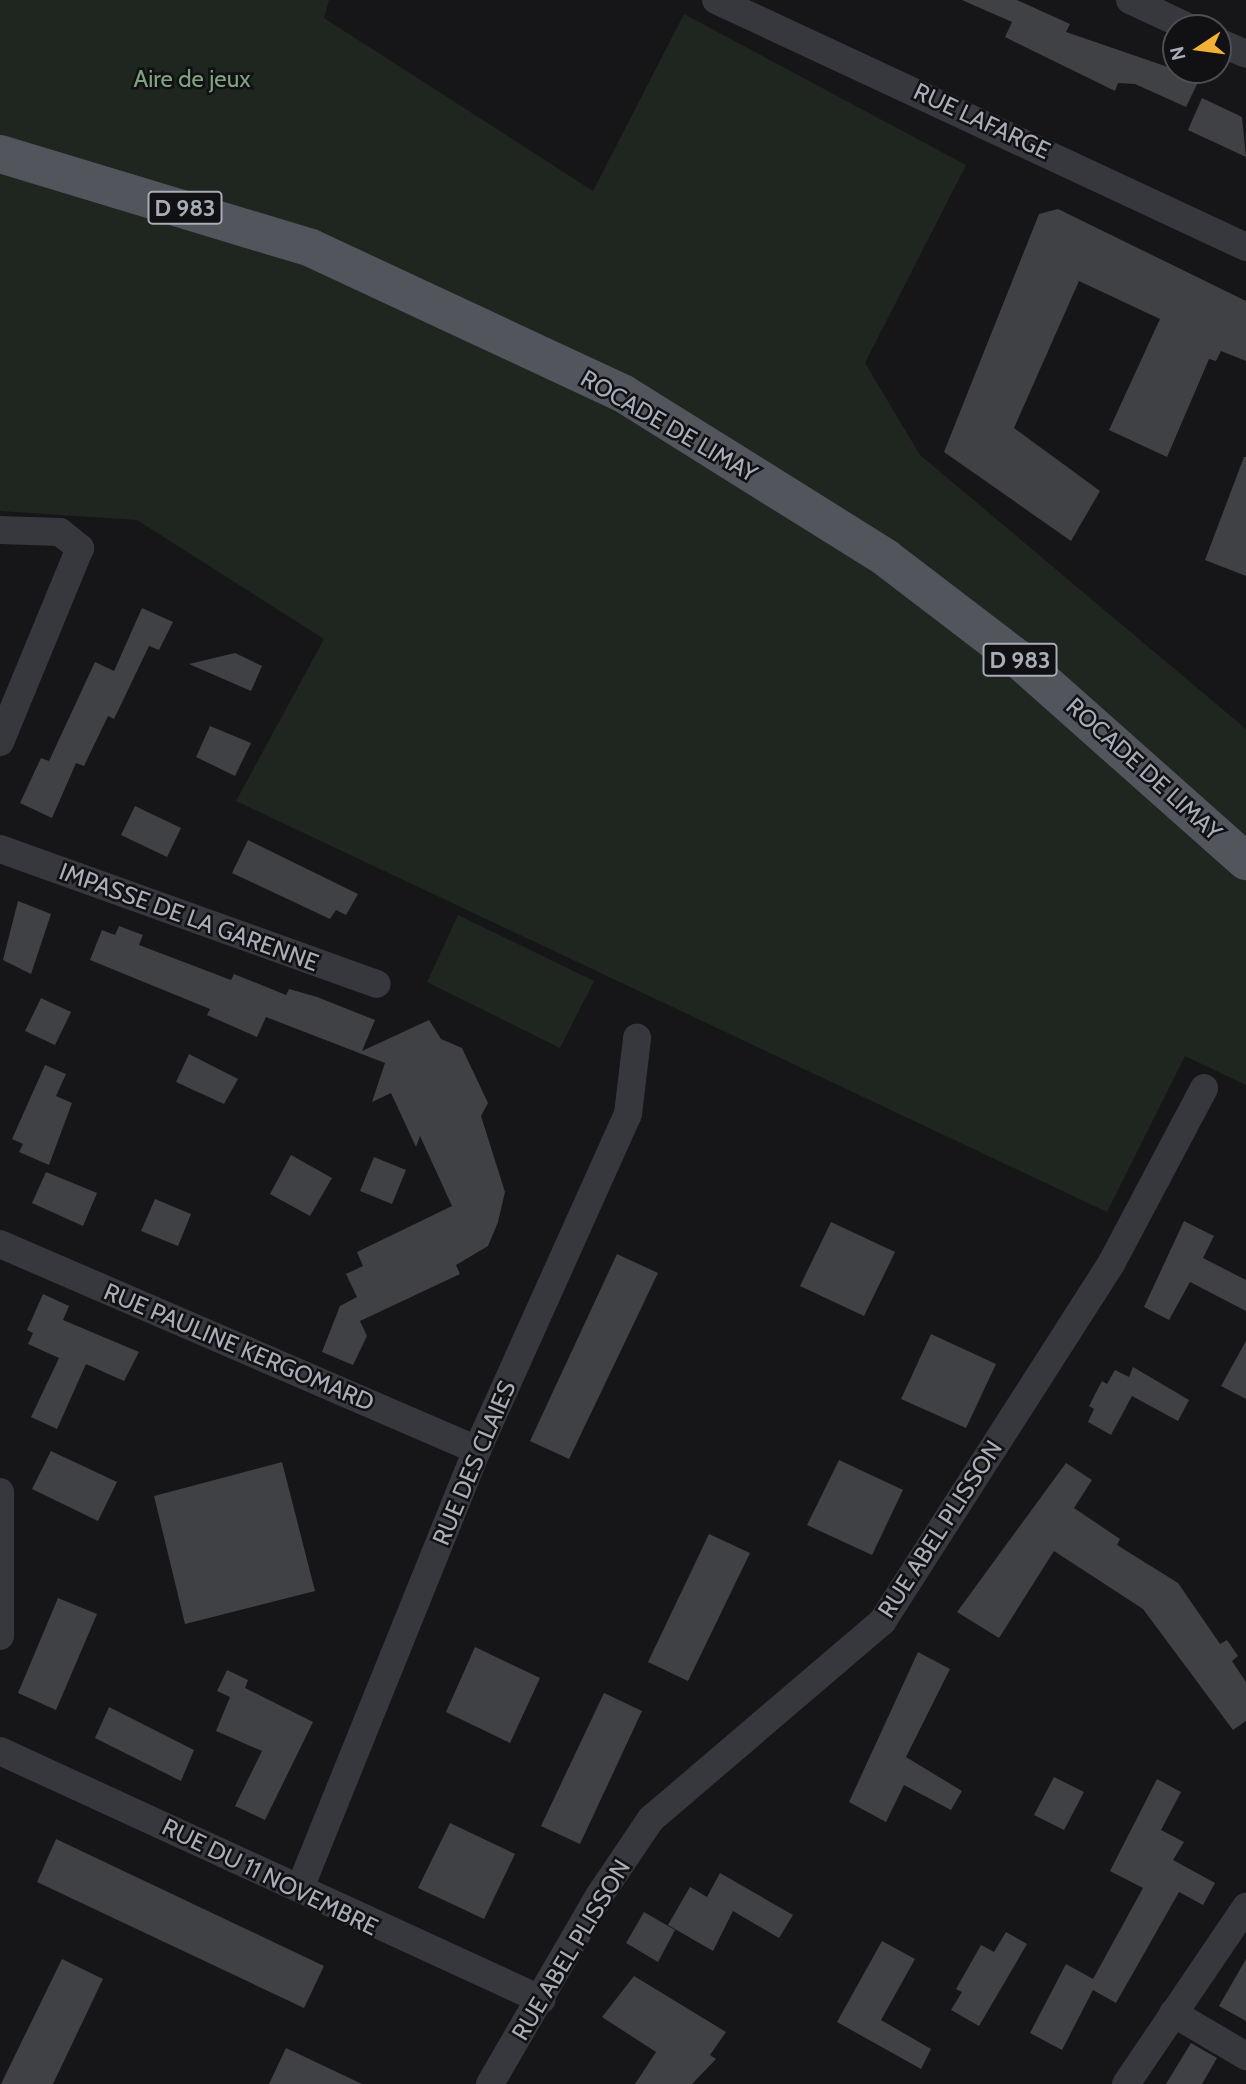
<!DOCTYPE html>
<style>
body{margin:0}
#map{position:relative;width:1246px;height:2084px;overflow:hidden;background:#161618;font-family:Cabin,sans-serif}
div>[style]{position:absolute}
.green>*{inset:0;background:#1e261f}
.building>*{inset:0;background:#404145}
.street>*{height:28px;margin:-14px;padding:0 14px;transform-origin:14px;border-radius:14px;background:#37383d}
.primary>*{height:38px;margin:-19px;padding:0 19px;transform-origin:19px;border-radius:19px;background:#53555c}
span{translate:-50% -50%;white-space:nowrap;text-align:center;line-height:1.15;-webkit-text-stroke:5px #111113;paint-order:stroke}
.shield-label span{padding:2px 5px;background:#111113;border:2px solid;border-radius:5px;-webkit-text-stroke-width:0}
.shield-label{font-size:23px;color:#a8adb8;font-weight:700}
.park-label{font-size:24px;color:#7fa381}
.street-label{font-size:24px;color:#a8adb8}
.north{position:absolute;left:1162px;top:14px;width:70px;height:70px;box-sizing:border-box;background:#111113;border:2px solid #4d4f55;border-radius:50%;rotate:257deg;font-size:19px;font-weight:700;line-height:28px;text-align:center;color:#a8adb8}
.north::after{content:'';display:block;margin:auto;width:24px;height:32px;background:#f2b134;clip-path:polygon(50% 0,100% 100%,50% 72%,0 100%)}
</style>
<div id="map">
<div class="green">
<i style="clip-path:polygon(0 0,329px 0,324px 18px,593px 191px,684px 14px,966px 165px,865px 363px,920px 455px,1246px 729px,1246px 1085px,1185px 1056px,1107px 1212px,236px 801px,324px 639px,137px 520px,0 511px)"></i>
<i style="clip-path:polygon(458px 915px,594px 981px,560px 1048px,427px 982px)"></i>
</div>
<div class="building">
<i style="clip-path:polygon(962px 0,1017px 0,1070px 24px,1066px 32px,1200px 78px,1186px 107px,1135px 84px,1118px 83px,1115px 91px,1005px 37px,1012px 22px)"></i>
<i style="clip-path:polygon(1202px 98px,1242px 117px,1246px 157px,1188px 130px)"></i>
<i style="clip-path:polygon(1058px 209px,1246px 301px,1246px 361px,1221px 351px,1216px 361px,1209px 359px,1167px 457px,1109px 430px,1160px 319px,1079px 281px,1014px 428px,1100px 491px,1071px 541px,944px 452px,1039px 214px)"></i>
<i style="clip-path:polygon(1244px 457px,1246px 457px,1246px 576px,1205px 560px)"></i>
<i style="clip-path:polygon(142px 608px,173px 622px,159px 650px,149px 646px,114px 719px,108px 716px,84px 766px,76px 763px,52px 818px,20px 803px,41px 758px,49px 761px,95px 662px,114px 671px)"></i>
<i style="clip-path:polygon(235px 653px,262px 666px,251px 691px,189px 664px)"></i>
<i style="clip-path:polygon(210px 726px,251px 743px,235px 776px,196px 757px)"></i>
<i style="clip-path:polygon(135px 806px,181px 828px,167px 857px,121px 835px)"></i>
<i style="clip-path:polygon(248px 840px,358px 894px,346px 915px,336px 910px,330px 919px,232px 873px)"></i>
<i style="clip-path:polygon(18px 901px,51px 914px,31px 974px,3px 960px)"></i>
<i style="clip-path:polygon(119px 926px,143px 935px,139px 945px,231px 980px,234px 974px,286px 995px,289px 989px,317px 997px,375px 1020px,362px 1051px,429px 1020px,441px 1039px,462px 1048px,488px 1103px,481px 1116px,505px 1192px,498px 1222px,488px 1246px,456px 1265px,460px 1274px,360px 1321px,367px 1336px,353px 1365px,322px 1352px,340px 1306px,357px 1297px,346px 1274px,363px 1266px,357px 1252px,452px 1206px,420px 1136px,416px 1147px,391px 1093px,372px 1102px,385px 1063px,266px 1017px,257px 1037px,207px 1015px,210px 1009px,90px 960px,102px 930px,115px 935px)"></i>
<i style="clip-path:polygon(41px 998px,71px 1012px,55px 1045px,25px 1031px)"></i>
<i style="clip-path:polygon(189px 1054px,238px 1079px,224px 1104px,176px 1082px)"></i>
<i style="clip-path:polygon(45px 1065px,66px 1074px,56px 1096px,72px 1103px,49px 1165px,19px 1152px,23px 1144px,12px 1139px)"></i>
<i style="clip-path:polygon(291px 1155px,332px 1178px,310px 1216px,270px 1194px)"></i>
<i style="clip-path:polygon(374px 1157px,406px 1170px,392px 1204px,360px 1191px)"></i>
<i style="clip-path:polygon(46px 1172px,97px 1193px,83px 1226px,32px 1203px)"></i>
<i style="clip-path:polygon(155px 1199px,191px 1214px,178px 1246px,141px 1231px)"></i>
<i style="clip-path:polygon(1184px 1221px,1214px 1236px,1203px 1258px,1246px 1280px,1246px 1311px,1190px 1282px,1169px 1320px,1144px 1307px)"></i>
<i style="clip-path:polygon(831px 1222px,895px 1252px,864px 1316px,800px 1286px)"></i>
<i style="clip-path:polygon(617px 1254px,658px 1273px,569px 1459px,530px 1441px)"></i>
<i style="clip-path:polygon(43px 1294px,69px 1306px,63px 1320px,139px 1352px,124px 1381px,86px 1364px,57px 1429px,31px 1417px,59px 1358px,28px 1344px,33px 1333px,27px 1330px)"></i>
<i style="clip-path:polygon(931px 1334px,996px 1364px,966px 1428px,901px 1399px)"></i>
<i style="clip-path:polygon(1246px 1341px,1246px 1399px,1221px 1386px)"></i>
<i style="clip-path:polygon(1133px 1367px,1189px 1400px,1178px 1421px,1132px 1396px,1111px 1435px,1088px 1422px,1094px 1409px,1089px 1406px,1102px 1381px,1107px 1384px,1115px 1370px,1129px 1377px)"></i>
<i style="clip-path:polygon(51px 1451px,117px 1482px,98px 1521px,32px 1489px)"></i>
<i style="clip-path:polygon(839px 1460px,903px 1490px,872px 1555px,807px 1525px)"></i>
<i style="clip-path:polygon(282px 1462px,315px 1591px,185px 1624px,154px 1496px)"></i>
<i style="clip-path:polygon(1066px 1463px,1092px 1480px,1074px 1508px,1120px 1539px,1117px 1545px,1178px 1583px,1220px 1644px,1227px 1640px,1238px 1656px,1232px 1661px,1246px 1682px,1246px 1721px,1233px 1730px,1143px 1609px,1054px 1551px,999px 1638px,957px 1612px)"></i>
<i style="clip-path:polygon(709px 1534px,750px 1553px,688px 1681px,648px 1662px)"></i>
<i style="clip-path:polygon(58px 1598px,97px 1614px,56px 1710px,18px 1693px)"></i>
<i style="clip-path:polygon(475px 1647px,540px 1678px,510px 1743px,446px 1712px)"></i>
<i style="clip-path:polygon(918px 1652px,950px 1669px,906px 1757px,962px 1791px,951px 1810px,904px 1785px,886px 1822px,849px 1802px)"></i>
<i style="clip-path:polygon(227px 1670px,248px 1680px,245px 1688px,313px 1722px,265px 1820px,235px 1806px,262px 1751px,216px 1731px,230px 1697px,217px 1691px)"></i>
<i style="clip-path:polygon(604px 1693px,642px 1711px,580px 1844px,541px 1826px)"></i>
<i style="clip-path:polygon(109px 1707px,194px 1750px,181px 1781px,95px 1738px)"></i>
<i style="clip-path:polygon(1054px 1777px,1084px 1792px,1064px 1830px,1034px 1815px)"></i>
<i style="clip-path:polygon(1157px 1779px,1181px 1792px,1161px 1830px,1184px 1842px,1173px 1860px,1215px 1883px,1203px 1905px,1179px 1892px,1116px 2003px,1093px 1990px,1062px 2050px,1030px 2033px,1066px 1964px,1093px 1979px,1143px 1888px,1110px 1871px)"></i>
<i style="clip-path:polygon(450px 1823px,515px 1854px,484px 1919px,418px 1888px)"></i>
<i style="clip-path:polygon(56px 1839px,324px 1966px,304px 2008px,37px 1882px)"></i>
<i style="clip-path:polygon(720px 1873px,793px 1915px,779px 1938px,733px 1911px,713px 1951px,668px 1925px,690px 1887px,707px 1897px)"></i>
<i style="clip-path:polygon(644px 1912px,675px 1930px,658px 1962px,626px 1943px)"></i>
<i style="clip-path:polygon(1006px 1932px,1027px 1944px,979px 2026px,951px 2010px,962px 1992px,956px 1989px,981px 1945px,994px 1952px)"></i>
<i style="clip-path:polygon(882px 1941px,915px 1959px,881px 2020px,931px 2049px,921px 2069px,837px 2022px)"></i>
<i style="clip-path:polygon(62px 1959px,103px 1979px,53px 2084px,1px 2084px)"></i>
<i style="clip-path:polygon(1246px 1959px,1246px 2021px,1219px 2006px)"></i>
<i style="clip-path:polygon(634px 1976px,726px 2032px,710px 2055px,716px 2059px,692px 2084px,635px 2084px,656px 2052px,602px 2017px)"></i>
<i style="clip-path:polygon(1191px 2043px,1217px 2058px,1202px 2084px,1166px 2084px)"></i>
<i style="clip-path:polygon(286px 2048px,362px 2084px,269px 2084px)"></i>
</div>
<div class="street">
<i style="left:716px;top:0;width:585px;rotate:24.99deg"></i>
<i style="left:1130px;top:0;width:66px;rotate:25deg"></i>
<i style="left:1218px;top:42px;width:30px;rotate:23deg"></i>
<i style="left:0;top:530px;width:60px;rotate:1.9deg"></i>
<i style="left:60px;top:532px;width:26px;rotate:39deg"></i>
<i style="left:80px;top:548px;width:210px;rotate:112.4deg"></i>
<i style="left:0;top:849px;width:400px;rotate:19.7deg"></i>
<i style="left:0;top:1244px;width:520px;rotate:23.36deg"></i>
<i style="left:0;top:1492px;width:144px;rotate:90deg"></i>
<i style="left:0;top:1751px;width:596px;rotate:24.67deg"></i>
<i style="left:300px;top:1888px;width:472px;rotate:-68deg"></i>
<i style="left:477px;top:1450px;width:368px;rotate:-65.8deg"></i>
<i style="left:628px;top:1114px;width:77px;rotate:-83.2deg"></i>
<i style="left:1173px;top:2013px;width:85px;rotate:30.5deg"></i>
<i style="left:490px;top:2084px;width:217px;rotate:-59.9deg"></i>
<i style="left:599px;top:1896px;width:93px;rotate:-56deg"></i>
<i style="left:651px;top:1819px;width:304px;rotate:-40.5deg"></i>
<i style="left:882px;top:1622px;width:425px;rotate:-57.4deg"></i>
<i style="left:1111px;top:1264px;width:199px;rotate:-62.1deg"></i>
<i style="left:1126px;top:2084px;width:214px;rotate:-55.9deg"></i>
</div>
<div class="primary">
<i style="left:0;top:154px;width:325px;rotate:16.8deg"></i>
<i style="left:311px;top:248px;width:345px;rotate:25deg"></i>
<i style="left:624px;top:394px;width:309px;rotate:32deg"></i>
<i style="left:886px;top:558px;width:165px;rotate:37.4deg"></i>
<i style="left:1017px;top:658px;width:306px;rotate:41.6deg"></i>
</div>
<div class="shield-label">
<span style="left:185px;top:208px">D 983</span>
<span style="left:1020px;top:660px">D 983</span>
</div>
<div class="park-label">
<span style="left:192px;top:79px">Aire de jeux</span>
</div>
<div class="street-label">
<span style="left:982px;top:121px;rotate:25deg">RUE LAFARGE</span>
<span style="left:669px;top:426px;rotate:30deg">ROCADE DE LIMAY</span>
<span style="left:1144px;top:769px;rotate:42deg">ROCADE DE LIMAY</span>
<span style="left:189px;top:917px;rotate:20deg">IMPASSE DE LA GARENNE</span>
<span style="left:239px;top:1347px;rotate:23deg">RUE PAULINE KERGOMARD</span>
<span style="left:474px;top:1463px;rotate:-67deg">RUE DES CLAIES</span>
<span style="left:940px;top:1529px;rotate:-57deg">RUE ABEL PLISSON</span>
<span style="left:270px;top:1877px;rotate:26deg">RUE DU 11 NOVEMBRE</span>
<span style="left:571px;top:1950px;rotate:-59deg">RUE ABEL PLISSON</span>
</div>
<div class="north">N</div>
</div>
